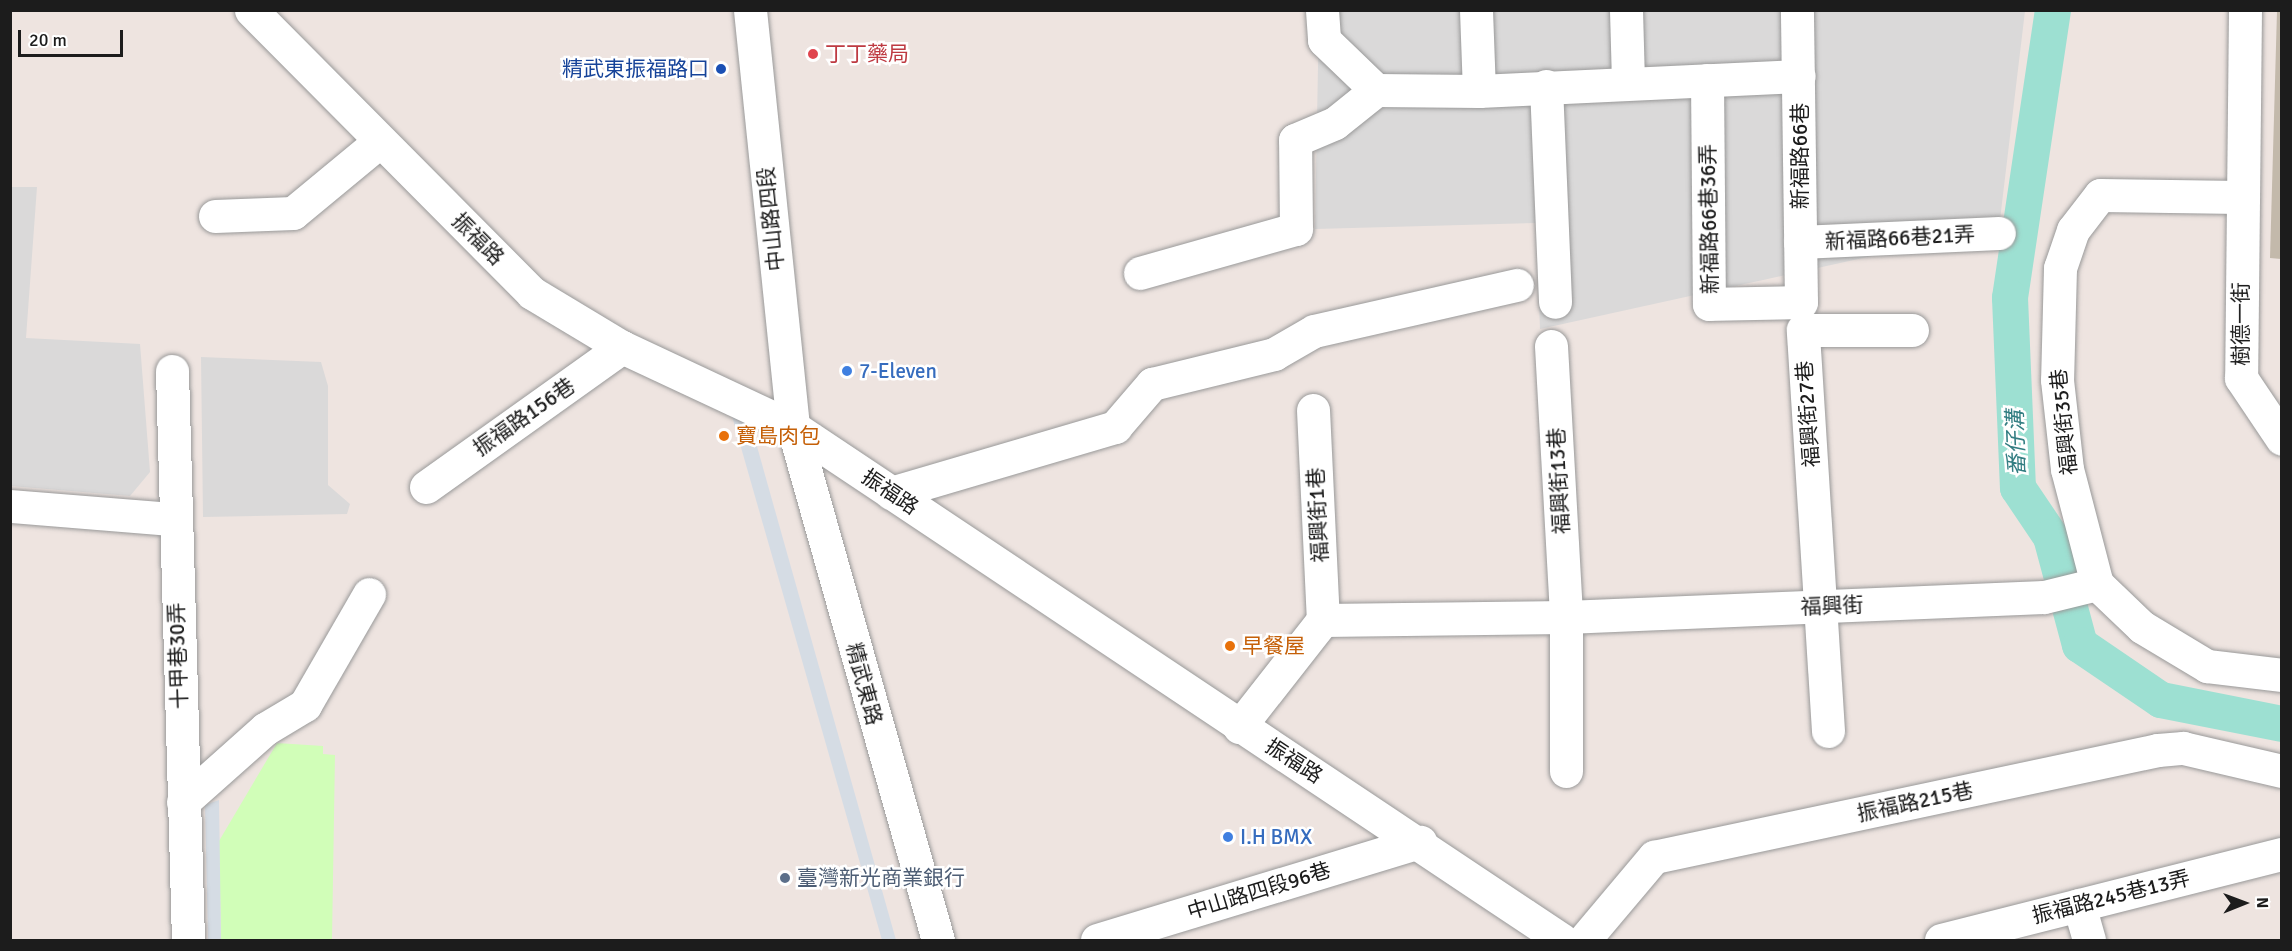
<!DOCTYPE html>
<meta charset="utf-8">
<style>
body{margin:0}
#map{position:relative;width:2292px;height:951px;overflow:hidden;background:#eee4e0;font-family:Signika,"Noto Sans TC",sans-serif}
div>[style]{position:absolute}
.residential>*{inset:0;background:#dad9d9}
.construction>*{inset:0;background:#c3b9ab}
.park>*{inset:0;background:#d1feb8}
.plaza>*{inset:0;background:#d5dce4}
.canal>*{height:36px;margin:-18px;padding:0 18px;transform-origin:18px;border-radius:18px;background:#9de0d2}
.roads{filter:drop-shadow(0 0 2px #999) drop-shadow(0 0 2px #999)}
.minor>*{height:33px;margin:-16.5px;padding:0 16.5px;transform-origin:16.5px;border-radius:16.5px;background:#fff}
.dots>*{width:16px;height:16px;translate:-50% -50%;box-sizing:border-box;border:3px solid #fff;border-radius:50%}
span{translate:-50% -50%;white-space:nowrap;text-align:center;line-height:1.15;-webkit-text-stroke:5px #fff;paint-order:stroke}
.health-label{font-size:21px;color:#be3a42}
.left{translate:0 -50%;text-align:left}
.transit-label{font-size:21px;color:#164399}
.right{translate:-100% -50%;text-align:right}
.street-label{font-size:21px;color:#1c1c1c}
.shop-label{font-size:21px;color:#366cbe}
.food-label{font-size:21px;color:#c56008}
.service-label{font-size:21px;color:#4e5e75}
.water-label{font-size:22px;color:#337e82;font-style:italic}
.frame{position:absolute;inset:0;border:12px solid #1c1c1c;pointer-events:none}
.north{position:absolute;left:2214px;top:873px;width:60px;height:60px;-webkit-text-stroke:4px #fff;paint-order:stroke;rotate:89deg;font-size:16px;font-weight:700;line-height:24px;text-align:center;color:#1c1c1c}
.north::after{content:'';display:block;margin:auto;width:21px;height:27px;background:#1c1c1c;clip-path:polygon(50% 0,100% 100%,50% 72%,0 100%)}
.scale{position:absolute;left:18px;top:30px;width:105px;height:27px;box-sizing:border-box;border:3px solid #1c1c1c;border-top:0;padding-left:8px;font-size:18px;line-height:21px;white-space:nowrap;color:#1c1c1c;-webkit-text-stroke:4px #fff;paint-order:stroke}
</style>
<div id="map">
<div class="residential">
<i style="clip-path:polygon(1319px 11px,2025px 11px,1999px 228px,1540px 329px,1536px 223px,1315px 229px)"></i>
<i style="clip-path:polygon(10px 187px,37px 187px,26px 338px,140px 344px,150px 472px,130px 496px,11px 486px)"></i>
<i style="clip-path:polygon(201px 357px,321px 362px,328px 386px,328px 485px,350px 504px,347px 514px,203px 517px)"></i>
</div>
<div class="construction">
<i style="clip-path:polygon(2281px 10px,2282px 11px,2281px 259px,2270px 258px,2277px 11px)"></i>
</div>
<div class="park">
<i style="clip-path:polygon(277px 743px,323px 746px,323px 754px,335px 755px,332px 940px,221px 940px,219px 841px)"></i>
</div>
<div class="plaza">
<i style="clip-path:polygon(747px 411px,896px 940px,882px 940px,732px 416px)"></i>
<i style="clip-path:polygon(219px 800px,221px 940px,208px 940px,205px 805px)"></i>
</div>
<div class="canal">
<i style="left:2053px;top:10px;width:291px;rotate:98.5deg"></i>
<i style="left:2010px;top:298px;width:190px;rotate:87.6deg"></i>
<i style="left:2018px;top:488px;width:59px;rotate:56deg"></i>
<i style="left:2051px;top:537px;width:112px;rotate:75deg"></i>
<i style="left:2080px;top:645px;width:98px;rotate:34.2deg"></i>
<i style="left:2161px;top:700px;width:123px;rotate:11.2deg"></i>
</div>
<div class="roads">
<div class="minor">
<i style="left:251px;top:10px;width:399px;rotate:45.2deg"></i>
<i style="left:532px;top:293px;width:105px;rotate:31deg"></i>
<i style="left:622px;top:347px;width:189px;rotate:25.1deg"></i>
<i style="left:793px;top:427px;width:924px;rotate:33.71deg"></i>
<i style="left:750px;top:10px;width:419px;rotate:84.1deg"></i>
<i style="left:793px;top:427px;width:533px;rotate:74.22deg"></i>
<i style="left:1322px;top:10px;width:30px;rotate:86deg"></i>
<i style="left:1324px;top:40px;width:72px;rotate:43.9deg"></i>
<i style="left:1476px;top:10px;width:81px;rotate:87.9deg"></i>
<i style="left:1626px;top:10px;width:73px;rotate:88.4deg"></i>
<i style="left:2245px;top:10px;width:368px;rotate:90.6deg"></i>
<i style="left:2241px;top:378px;width:73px;rotate:56.1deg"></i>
<i style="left:1707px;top:80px;width:224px;rotate:89.5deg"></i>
<i style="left:1709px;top:304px;width:92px;rotate:-1.2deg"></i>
<i style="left:1801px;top:302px;width:292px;rotate:-90.8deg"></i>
<i style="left:1546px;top:86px;width:216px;rotate:87.6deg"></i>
<i style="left:2240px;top:197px;width:140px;rotate:-179.2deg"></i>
<i style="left:2100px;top:195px;width:44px;rotate:127.6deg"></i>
<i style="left:2073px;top:230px;width:40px;rotate:108.9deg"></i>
<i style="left:2060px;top:268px;width:112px;rotate:91.5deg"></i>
<i style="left:2057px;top:380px;width:90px;rotate:83.6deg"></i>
<i style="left:2067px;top:469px;width:119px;rotate:75.4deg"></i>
<i style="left:2097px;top:584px;width:62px;rotate:43.7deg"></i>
<i style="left:2142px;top:627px;width:76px;rotate:31deg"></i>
<i style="left:2207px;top:666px;width:76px;rotate:6.8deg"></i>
<i style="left:215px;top:216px;width:78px;rotate:-2.2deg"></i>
<i style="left:293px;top:213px;width:113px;rotate:-39.6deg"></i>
<i style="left:1800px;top:242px;width:199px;rotate:-2.6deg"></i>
<i style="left:1140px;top:273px;width:162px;rotate:-15.8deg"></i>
<i style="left:1296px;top:229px;width:89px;rotate:-90.6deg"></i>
<i style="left:1295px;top:140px;width:43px;rotate:-23deg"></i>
<i style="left:1335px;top:123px;width:53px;rotate:-38.8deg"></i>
<i style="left:1376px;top:90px;width:103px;rotate:0.6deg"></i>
<i style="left:1479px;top:91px;width:320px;rotate:-2.7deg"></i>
<i style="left:1551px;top:346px;width:271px;rotate:86.8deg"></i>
<i style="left:1566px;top:617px;width:154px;rotate:90deg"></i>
<i style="left:172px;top:371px;width:569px;rotate:88.39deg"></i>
<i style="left:1313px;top:410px;width:210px;rotate:87.3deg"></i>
<i style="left:426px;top:487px;width:241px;rotate:-35.5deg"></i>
<i style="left:891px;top:493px;width:234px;rotate:-16.4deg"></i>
<i style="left:1115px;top:427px;width:57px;rotate:-49.3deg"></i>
<i style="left:1152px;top:384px;width:126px;rotate:-13.8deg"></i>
<i style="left:1274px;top:354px;width:46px;rotate:-29.9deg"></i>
<i style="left:1314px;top:331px;width:208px;rotate:-12.8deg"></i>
<i style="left:10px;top:506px;width:164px;rotate:4.6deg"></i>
<i style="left:1239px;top:727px;width:136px;rotate:-51.9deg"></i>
<i style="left:1323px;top:620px;width:243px;rotate:-0.7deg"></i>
<i style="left:1566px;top:617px;width:478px;rotate:-2.4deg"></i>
<i style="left:2044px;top:597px;width:55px;rotate:-13.8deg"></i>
<i style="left:1828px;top:731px;width:402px;rotate:-93.6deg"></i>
<i style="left:1803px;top:330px;width:109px"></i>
<i style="left:183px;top:802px;width:110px;rotate:-41.7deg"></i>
<i style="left:265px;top:729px;width:47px;rotate:-31deg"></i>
<i style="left:305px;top:705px;width:128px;rotate:-60deg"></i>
<i style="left:2079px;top:905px;width:36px;rotate:74deg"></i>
<i style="left:1097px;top:940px;width:338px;rotate:-16.9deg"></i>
<i style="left:1584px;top:940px;width:109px;rotate:-49.9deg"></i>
<i style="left:1654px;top:857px;width:515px;rotate:-11.99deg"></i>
<i style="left:2158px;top:750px;width:25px;rotate:-5deg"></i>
<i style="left:2183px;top:748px;width:102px;rotate:13.1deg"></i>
<i style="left:1941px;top:940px;width:352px;rotate:-14.2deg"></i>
</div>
</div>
<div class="dots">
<i style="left:813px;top:54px;background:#e0444e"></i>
<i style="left:721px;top:69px;background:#1a4fb4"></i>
<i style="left:847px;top:371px;background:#3f7fe0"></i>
<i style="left:724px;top:436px;background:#e8710a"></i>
<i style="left:1230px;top:646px;background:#e8710a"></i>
<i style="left:1228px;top:837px;background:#3f7fe0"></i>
<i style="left:785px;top:878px;background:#5c6f8a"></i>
</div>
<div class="health-label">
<span class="left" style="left:825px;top:54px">丁丁藥局</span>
</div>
<div class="transit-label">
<span class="right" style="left:709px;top:69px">精武東振福路口</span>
</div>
<div class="street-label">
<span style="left:1800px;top:156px;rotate:-90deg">新福路66巷</span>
<span style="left:771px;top:219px;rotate:-96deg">中山路四段</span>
<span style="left:1709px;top:219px;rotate:-91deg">新福路66巷36弄</span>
<span style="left:1900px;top:238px;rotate:-3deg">新福路66巷21弄</span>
<span style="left:478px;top:239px;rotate:45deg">振福路</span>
<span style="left:2241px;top:324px;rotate:-90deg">樹德一街</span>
<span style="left:1808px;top:414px;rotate:-94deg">福興街27巷</span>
<span style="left:524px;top:417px;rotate:-35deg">振福路156巷</span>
<span style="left:2064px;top:422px;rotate:-96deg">福興街35巷</span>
<span style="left:1559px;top:481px;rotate:-93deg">福興街13巷</span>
<span style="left:890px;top:492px;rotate:34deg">振福路</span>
<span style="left:1318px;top:515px;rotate:-93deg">福興街1巷</span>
<span style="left:1832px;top:606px;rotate:-2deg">福興街</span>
<span style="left:178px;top:656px;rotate:-92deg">十甲巷30弄</span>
<span style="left:864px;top:684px;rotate:75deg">精武東路</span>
<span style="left:1294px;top:761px;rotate:33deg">振福路</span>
<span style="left:1915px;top:802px;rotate:-12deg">振福路215巷</span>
<span style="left:1259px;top:891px;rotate:-17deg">中山路四段96巷</span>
<span style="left:2111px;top:897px;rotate:-14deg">振福路245巷13弄</span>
</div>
<div class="shop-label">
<span class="left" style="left:859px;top:371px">7-Eleven</span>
<span class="left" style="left:1240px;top:837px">I.H BMX</span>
</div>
<div class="food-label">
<span class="left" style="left:736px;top:436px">寶島肉包</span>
<span class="left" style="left:1242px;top:646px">早餐屋</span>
</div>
<div class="service-label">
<span class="left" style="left:797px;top:878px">臺灣新光商業銀行</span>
</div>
<div class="water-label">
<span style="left:2016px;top:443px;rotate:-92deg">番仔溝</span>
</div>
<div class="frame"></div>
<div class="north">N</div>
<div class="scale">20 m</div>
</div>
